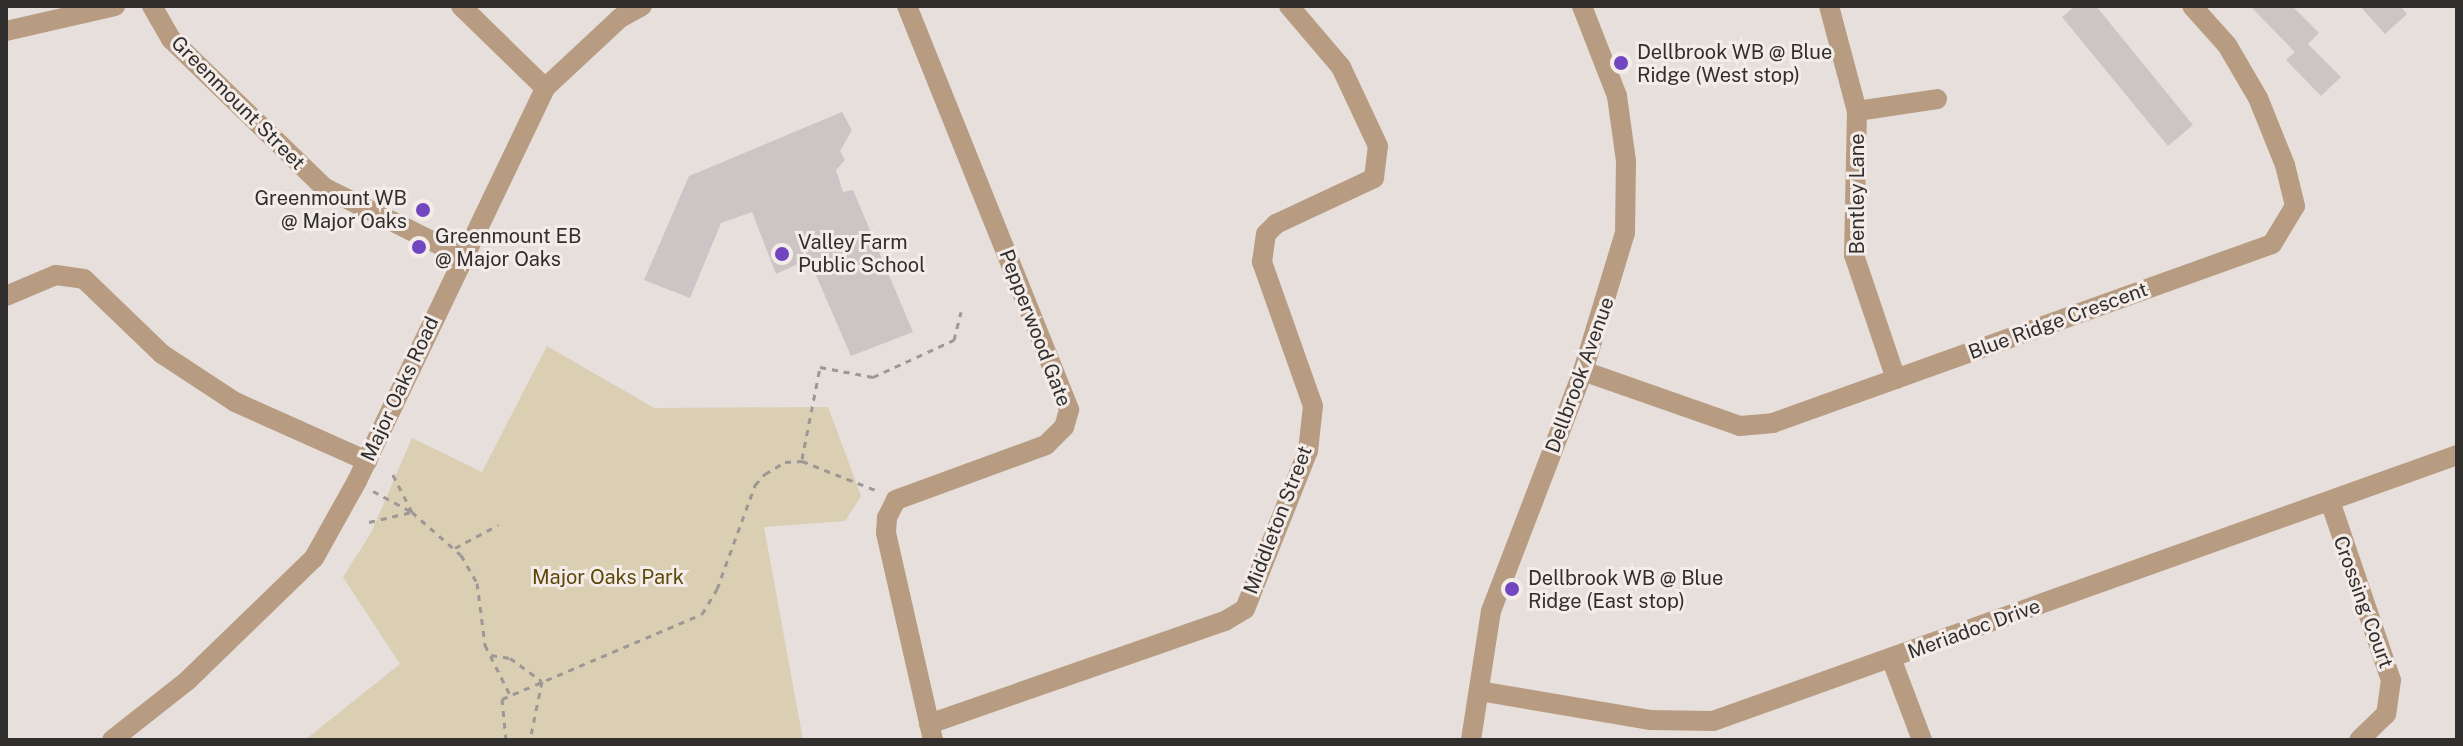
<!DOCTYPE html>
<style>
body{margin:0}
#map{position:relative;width:2463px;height:746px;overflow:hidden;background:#e6dfdc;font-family:"Public Sans",sans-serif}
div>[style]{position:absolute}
.green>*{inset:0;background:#daceb3}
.building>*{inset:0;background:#cdc5c5}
.path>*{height:3px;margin-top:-1.5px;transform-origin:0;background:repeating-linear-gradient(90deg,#9d9895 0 6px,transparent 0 12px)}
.minor>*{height:20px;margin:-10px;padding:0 10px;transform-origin:10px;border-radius:10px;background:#b79c81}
.dots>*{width:22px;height:22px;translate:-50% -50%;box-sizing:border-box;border:4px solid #f3ece9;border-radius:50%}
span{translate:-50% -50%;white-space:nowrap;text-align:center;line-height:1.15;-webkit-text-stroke:6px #f3ece9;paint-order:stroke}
.poi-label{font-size:20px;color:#312f2d}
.left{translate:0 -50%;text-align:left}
.right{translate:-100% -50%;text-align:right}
.street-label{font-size:20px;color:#312f2d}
.park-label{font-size:20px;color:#5e490a}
.frame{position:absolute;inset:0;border:8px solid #312f2d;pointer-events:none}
</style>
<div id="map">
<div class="green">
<i style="clip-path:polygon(547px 346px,654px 408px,828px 407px,861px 496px,845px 521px,764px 527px,803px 740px,305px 740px,400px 664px,343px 577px,371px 533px,412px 438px,482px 472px)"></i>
</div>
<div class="building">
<i style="clip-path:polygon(2075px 6px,2096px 6px,2193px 125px,2168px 146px,2062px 17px)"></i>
<i style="clip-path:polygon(2250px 6px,2292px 6px,2319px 33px,2308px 44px,2341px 77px,2321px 96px,2286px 60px,2295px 52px)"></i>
<i style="clip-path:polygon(2360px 6px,2400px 6px,2407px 14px,2385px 34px)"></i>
<i style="clip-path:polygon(842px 112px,852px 130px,840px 151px,845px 160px,836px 170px,843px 192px,853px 190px,913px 332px,851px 356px,809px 259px,776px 274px,752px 212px,721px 223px,690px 298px,644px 280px,689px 176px)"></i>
</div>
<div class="path">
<i style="left:802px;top:459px;width:94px;rotate:-78.9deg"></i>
<i style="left:820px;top:367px;width:54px;rotate:10.7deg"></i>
<i style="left:873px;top:377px;width:89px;rotate:-24.6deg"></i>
<i style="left:954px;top:340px;width:29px;rotate:-76deg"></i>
<i style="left:373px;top:491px;width:44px;rotate:28.3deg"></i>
<i style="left:412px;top:512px;width:65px;rotate:41.3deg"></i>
<i style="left:461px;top:555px;width:32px;rotate:60deg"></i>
<i style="left:477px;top:583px;width:63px;rotate:82.6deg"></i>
<i style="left:485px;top:645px;width:56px;rotate:63.4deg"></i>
<i style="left:369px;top:522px;width:44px;rotate:-13.1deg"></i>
<i style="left:412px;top:512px;width:46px;rotate:-117.1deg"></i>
<i style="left:455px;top:548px;width:49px;rotate:-28.1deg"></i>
<i style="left:491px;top:655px;width:19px;rotate:9deg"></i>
<i style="left:510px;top:658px;width:39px;rotate:36deg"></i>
<i style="left:542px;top:681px;width:60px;rotate:101.5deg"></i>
<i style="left:506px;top:740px;width:41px;rotate:-95.6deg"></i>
<i style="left:502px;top:699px;width:217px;rotate:-23deg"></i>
<i style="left:702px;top:614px;width:29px;rotate:-59deg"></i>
<i style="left:717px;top:589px;width:111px;rotate:-69.9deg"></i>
<i style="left:755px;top:485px;width:15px;rotate:-48deg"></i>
<i style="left:765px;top:474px;width:23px;rotate:-31deg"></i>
<i style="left:785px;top:462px;width:17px;rotate:-3deg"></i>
<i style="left:802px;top:461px;width:82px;rotate:21.5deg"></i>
</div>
<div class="minor">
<i style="left:152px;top:6px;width:38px;rotate:60deg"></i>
<i style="left:171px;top:39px;width:214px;rotate:44.1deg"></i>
<i style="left:325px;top:188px;width:153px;rotate:26.4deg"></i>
<i style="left:461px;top:6px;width:117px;rotate:44.3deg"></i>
<i style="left:907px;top:6px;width:435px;rotate:68.1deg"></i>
<i style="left:1069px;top:410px;width:18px;rotate:106deg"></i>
<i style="left:1064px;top:427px;width:25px;rotate:135deg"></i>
<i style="left:1046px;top:445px;width:160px;rotate:159.9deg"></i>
<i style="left:896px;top:500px;width:20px;rotate:117deg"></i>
<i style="left:887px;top:518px;width:15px;rotate:94deg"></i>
<i style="left:886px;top:533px;width:212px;rotate:77.2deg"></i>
<i style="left:1829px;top:6px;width:109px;rotate:75.1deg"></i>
<i style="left:1857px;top:111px;width:144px;rotate:91.2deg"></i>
<i style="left:1854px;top:255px;width:131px;rotate:71.3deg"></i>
<i style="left:6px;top:31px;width:112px;rotate:-12.9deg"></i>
<i style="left:1857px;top:111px;width:81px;rotate:-8.5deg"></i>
<i style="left:6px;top:296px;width:54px;rotate:-22.8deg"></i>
<i style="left:56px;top:275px;width:28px;rotate:8deg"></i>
<i style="left:84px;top:279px;width:108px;rotate:43.9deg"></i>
<i style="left:162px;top:354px;width:87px;rotate:33.3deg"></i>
<i style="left:235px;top:402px;width:145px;rotate:24.1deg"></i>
<i style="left:1583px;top:371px;width:166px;rotate:19.3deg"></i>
<i style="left:1740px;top:426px;width:33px;rotate:-5deg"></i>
<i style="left:1773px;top:423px;width:530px;rotate:-19.73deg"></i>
<i style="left:2272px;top:244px;width:44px;rotate:-58.8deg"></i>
<i style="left:2295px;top:206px;width:42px;rotate:-103.7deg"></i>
<i style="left:2285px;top:165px;width:72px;rotate:-111.9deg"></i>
<i style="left:2258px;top:98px;width:61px;rotate:-120.3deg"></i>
<i style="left:2227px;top:45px;width:52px;rotate:-131.9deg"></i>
<i style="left:2330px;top:501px;width:189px;rotate:71.2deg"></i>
<i style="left:2391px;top:680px;width:34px;rotate:98deg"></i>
<i style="left:2386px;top:714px;width:37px;rotate:136deg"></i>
<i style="left:1891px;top:658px;width:88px;rotate:69.3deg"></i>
<i style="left:1479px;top:691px;width:173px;rotate:9.6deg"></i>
<i style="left:1650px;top:720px;width:63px;rotate:0.9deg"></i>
<i style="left:1713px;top:721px;width:790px;rotate:-19.67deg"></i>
<i style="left:929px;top:724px;width:313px;rotate:-19.2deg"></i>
<i style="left:1225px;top:621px;width:23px;rotate:-31deg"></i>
<i style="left:1245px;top:609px;width:170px;rotate:-68.3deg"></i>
<i style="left:1308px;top:451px;width:45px;rotate:-83.7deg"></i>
<i style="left:1313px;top:406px;width:153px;rotate:-109.5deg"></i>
<i style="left:1262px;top:262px;width:28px;rotate:-82deg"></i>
<i style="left:1266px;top:234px;width:14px;rotate:-45deg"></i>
<i style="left:1276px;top:224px;width:108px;rotate:-25.1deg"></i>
<i style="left:1374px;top:178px;width:32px;rotate:-83deg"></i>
<i style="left:1378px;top:146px;width:87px;rotate:-115.1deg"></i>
<i style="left:1341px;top:67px;width:80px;rotate:-130.4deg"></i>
<i style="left:112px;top:740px;width:95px;rotate:-38.2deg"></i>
<i style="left:187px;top:681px;width:177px;rotate:-44.1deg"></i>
<i style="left:314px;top:558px;width:88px;rotate:-60.8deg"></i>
<i style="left:357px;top:481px;width:436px;rotate:-64.4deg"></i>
<i style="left:545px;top:88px;width:103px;rotate:-43deg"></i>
<i style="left:620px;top:18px;width:25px;rotate:-29deg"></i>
<i style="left:1471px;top:740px;width:131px;rotate:-81.2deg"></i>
<i style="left:1491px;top:611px;width:257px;rotate:-69deg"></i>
<i style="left:1583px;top:371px;width:144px;rotate:-73.1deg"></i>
<i style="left:1625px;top:233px;width:72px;rotate:-89.2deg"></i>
<i style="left:1626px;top:161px;width:66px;rotate:-97.9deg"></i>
<i style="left:1617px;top:96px;width:97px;rotate:-111.3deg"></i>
</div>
<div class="dots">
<i style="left:1621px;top:63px;background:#7246bf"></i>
<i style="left:423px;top:210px;background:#7246bf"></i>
<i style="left:419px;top:247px;background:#7246bf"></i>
<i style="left:782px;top:254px;background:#7246bf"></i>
<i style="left:1512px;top:589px;background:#7246bf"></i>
</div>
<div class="poi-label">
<span class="left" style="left:1637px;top:64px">Dellbrook WB @ Blue<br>Ridge (West stop)</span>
<span class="right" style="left:407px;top:210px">Greenmount WB<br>@ Major Oaks</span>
<span class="left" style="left:435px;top:248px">Greenmount EB<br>@ Major Oaks</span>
<span class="left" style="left:798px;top:254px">Valley Farm<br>Public School</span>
<span class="left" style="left:1528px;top:590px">Dellbrook WB @ Blue<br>Ridge (East stop)</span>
</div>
<div class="street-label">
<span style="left:238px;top:103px;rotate:45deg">Greenmount Street</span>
<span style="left:1857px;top:194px;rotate:-90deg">Bentley Lane</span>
<span style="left:2058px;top:321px;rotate:-20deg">Blue Ridge Crescent</span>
<span style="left:1035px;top:328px;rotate:69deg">Pepperwood Gate</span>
<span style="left:1580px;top:375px;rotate:-70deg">Dellbrook Avenue</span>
<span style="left:400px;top:389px;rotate:-65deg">Major Oaks Road</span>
<span style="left:1278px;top:520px;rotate:-69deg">Middleton Street</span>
<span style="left:2363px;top:602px;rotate:70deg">Crossing Court</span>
<span style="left:1974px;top:629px;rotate:-20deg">Meriadoc Drive</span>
</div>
<div class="park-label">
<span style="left:608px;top:577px">Major Oaks Park</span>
</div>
<div class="frame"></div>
</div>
